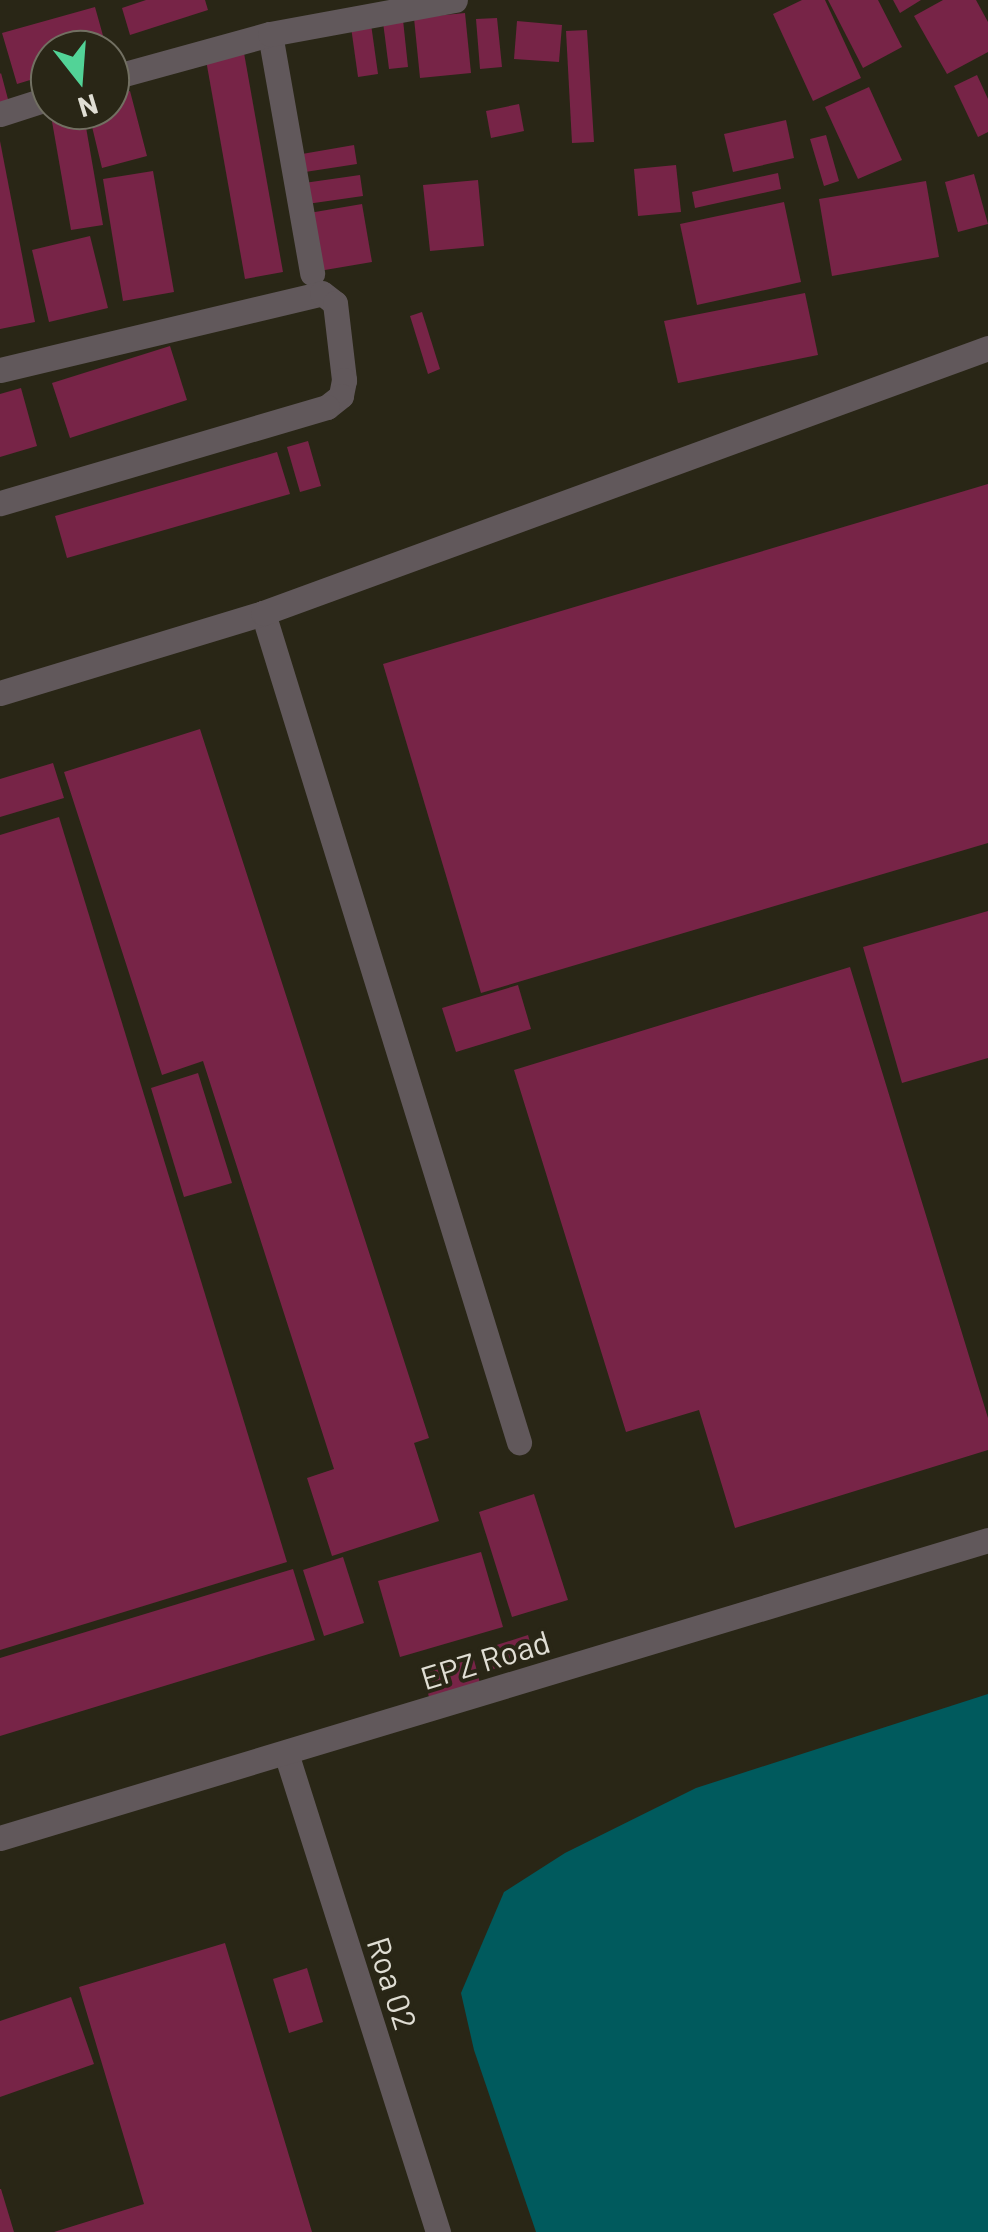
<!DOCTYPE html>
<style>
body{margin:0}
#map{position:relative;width:988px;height:2232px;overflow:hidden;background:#292616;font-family:Barlow,sans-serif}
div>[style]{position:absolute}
.water>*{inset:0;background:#005a5d}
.building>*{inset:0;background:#772447}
.minor>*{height:25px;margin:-12.5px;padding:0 12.5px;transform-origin:12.5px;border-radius:12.5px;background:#61585b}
span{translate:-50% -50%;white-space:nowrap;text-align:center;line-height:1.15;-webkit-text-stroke:8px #292616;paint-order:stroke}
.street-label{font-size:32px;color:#e0ded4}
.north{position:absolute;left:30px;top:30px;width:100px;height:100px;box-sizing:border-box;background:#292616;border:2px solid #727062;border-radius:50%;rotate:163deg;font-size:28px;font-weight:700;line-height:40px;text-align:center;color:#e0ded4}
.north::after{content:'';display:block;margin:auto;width:35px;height:45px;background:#52d397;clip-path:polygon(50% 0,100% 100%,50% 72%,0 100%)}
</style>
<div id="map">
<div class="water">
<i style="clip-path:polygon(988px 1694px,988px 2232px,536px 2232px,474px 2050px,461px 1993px,504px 1892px,565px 1853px,696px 1788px)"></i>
</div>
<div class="building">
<i style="clip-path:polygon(146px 0,205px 0,208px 10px,130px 35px,122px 8px)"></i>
<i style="clip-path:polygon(802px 0,825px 0,861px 78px,813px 101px,773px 14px)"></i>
<i style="clip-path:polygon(828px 0,878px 0,902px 47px,863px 68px)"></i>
<i style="clip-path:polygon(893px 0,921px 0,900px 13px)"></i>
<i style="clip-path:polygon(943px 0,976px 0,988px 22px,988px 52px,947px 74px,914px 16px)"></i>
<i style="clip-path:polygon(95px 7px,107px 50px,50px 50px,50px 74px,17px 84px,2px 33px)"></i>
<i style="clip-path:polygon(465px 13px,471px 73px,420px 78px,414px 18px)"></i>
<i style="clip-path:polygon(497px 18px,502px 67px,480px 69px,476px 19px)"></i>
<i style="clip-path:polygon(403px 20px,408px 67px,389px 69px,383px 22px)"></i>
<i style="clip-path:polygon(517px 21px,562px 25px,559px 62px,514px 59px)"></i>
<i style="clip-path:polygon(371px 24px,378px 74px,358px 77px,351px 27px)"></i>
<i style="clip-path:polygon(587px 30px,594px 142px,572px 143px,566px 31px)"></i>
<i style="clip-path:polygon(244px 53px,283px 272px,245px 279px,206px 60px)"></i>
<i style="clip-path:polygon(1px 73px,9px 103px,0 105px,0 74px)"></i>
<i style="clip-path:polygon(977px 75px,988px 99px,988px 132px,978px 137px,954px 86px)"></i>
<i style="clip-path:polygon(869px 87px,902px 160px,858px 179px,825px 107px)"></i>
<i style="clip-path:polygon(130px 91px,147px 156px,102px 168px,88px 110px,110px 110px,110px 96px)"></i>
<i style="clip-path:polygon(519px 104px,524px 131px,491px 138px,486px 111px)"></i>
<i style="clip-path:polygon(50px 110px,83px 110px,103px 225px,71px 230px)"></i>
<i style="clip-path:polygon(786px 120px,794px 158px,733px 172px,724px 134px)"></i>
<i style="clip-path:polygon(826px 135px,839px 181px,824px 186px,810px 139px)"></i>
<i style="clip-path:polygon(0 141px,35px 322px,0 329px)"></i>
<i style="clip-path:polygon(354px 145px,357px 164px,305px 172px,302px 154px)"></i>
<i style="clip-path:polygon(676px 165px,681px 212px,638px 216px,634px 169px)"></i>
<i style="clip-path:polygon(153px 171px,174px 292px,123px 301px,103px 179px)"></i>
<i style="clip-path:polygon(778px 173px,781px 189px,695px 208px,692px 192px)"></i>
<i style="clip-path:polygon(974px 174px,988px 224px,958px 232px,945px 182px)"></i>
<i style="clip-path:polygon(360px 175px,363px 196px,307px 204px,304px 183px)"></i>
<i style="clip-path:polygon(478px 180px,484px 246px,430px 251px,423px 185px)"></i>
<i style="clip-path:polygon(926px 181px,939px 257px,832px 276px,819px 199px)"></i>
<i style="clip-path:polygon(784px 202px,801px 282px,697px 305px,680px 224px)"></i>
<i style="clip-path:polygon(362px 204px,372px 262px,319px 271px,309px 213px)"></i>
<i style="clip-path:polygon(90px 236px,108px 308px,49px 322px,32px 250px)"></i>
<i style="clip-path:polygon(805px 293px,818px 355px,678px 383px,664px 321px)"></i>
<i style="clip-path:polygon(422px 312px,440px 369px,428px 374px,410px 316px)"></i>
<i style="clip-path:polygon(170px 346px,187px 400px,70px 438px,52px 383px)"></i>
<i style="clip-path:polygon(21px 388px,37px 446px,0 457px,0 394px)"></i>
<i style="clip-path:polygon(308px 441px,321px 486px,300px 492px,287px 447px)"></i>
<i style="clip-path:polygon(277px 452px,290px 494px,67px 558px,55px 516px)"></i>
<i style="clip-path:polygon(988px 484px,988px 843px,481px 993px,383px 664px)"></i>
<i style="clip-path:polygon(200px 729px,429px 1438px,414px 1443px,439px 1521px,332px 1556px,307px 1478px,334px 1469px,203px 1061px,162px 1075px,64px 772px)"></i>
<i style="clip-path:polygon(53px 763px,64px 798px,0 817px,0 779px)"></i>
<i style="clip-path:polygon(59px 817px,287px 1562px,0 1650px,0 835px)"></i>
<i style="clip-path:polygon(988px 911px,988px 1058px,902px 1083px,863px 947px)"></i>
<i style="clip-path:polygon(850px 967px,988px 1418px,988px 1450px,735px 1528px,699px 1410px,626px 1432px,514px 1070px)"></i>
<i style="clip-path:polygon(518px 985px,531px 1029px,456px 1052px,442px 1008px)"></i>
<i style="clip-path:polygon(198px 1073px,232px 1183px,184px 1197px,151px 1088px)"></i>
<i style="clip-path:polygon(534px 1494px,568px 1600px,512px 1617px,479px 1512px)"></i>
<i style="clip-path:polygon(481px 1552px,503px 1627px,400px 1657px,378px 1581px)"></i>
<i style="clip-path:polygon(343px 1557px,364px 1623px,324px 1636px,303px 1570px)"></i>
<i style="clip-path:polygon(293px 1569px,315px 1640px,0 1736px,0 1658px)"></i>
<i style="clip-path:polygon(528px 1635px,534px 1656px,487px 1671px,481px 1650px)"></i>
<i style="clip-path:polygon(472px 1652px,481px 1687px,430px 1701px,421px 1666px)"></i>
<i style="clip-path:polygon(225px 1943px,312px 2232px,54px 2232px,144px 2204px,79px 1987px)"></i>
<i style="clip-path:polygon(307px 1968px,323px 2022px,289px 2033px,273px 1979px)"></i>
<i style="clip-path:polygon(71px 1997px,94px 2064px,0 2097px,0 2021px)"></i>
<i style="clip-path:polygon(0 2189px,1px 2189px,14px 2232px,0 2232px)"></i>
</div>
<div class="minor">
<i style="left:270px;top:34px;width:243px;rotate:80deg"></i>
<i style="left:110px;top:78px;width:166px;rotate:-15.4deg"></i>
<i style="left:270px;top:34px;width:188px;rotate:-10.4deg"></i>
<i style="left:0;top:114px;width:52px;rotate:-17.7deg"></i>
<i style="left:0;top:370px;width:331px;rotate:-13.4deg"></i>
<i style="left:322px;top:293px;width:16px;rotate:38deg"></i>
<i style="left:335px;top:303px;width:78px;rotate:83.3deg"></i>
<i style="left:344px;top:380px;width:16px;rotate:101deg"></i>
<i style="left:341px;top:396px;width:18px;rotate:142deg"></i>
<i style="left:327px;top:407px;width:341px;rotate:163.6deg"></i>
<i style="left:263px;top:613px;width:868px;rotate:72.84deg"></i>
<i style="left:0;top:693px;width:275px;rotate:-16.9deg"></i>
<i style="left:263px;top:613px;width:772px;rotate:-20.08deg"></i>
<i style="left:286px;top:1753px;width:503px;rotate:72.39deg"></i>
<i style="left:0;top:1838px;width:1032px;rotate:-16.78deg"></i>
</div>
<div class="street-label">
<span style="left:485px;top:1659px;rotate:-17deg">EPZ Road</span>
<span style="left:393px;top:1983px;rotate:72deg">Roa 02</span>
</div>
<div class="north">N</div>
</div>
